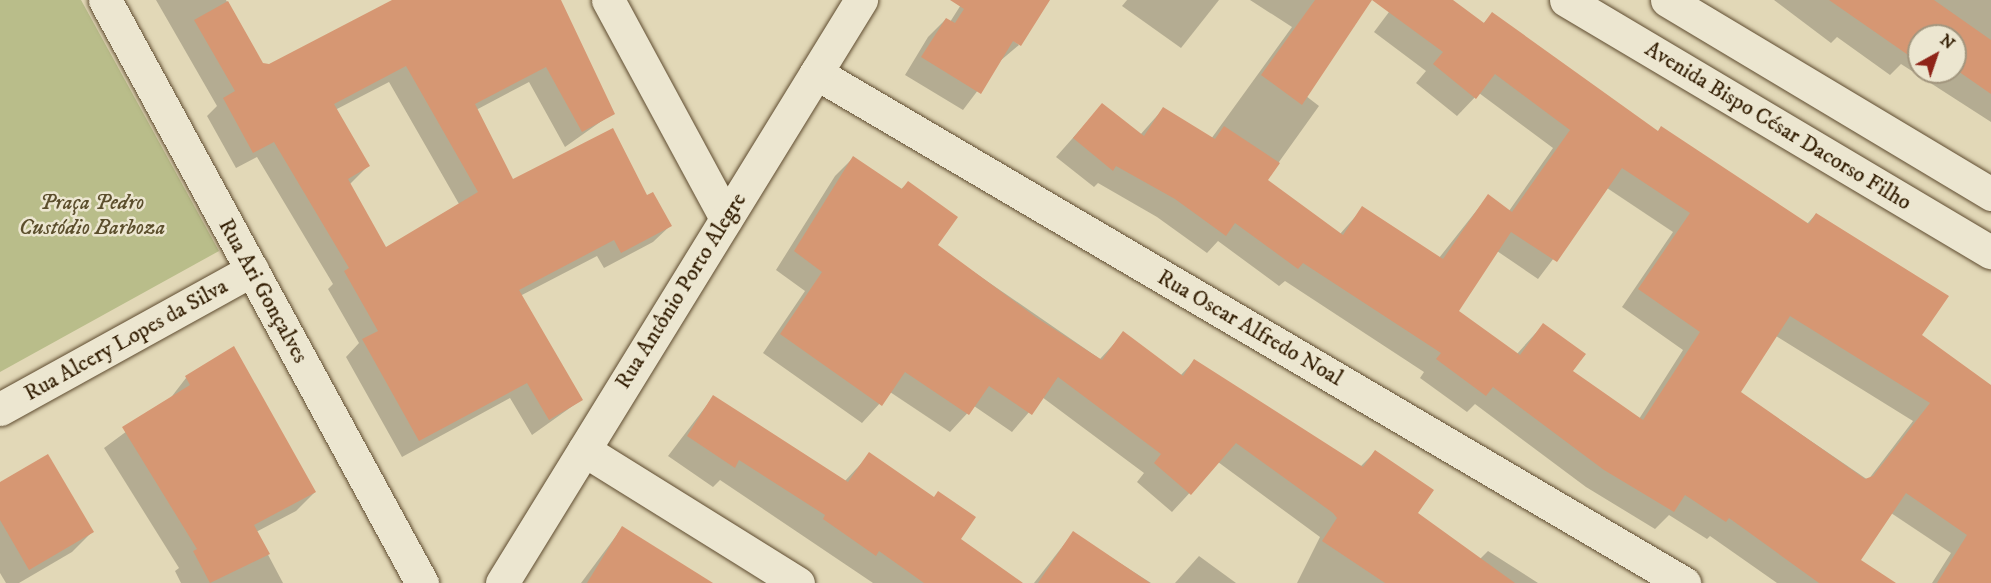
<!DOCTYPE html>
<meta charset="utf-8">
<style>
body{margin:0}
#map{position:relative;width:1991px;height:583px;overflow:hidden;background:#e2d8b7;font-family:"IM FELL DW Pica",serif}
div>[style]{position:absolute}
.green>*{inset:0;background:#b9bd8a}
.shadow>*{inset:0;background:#0003}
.building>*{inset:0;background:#d69773}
.roads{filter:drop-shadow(0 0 2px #5f4c30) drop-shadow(0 0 2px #5f4c30)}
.minor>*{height:33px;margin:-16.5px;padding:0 16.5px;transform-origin:16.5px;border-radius:16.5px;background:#ece6d0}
span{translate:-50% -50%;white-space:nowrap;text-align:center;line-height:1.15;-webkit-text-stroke:5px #ece6d0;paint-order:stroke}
.street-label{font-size:22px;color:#331e03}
.park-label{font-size:22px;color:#5b4e2c;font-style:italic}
.north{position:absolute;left:1907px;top:24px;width:60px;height:60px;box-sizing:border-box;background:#ece6d0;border:2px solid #a2967e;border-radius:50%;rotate:40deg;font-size:16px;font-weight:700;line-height:24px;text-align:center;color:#331e03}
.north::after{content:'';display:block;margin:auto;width:21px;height:27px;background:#8f2418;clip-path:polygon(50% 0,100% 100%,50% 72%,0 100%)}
</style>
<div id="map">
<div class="green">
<i style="clip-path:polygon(0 0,81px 0,219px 251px,0 372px)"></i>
</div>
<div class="shadow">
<i style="clip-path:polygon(evenodd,156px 0,226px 0,262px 65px,269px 65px,395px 0,559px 0,613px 113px,565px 147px,529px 82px,476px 110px,513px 181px,647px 197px,670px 226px,653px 242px,604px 268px,597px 256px,520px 296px,581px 400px,532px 435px,510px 398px,402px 457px,346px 357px,359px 343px,328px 289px,333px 284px,257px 157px,236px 168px,207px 116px,217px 106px,156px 0,389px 82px,459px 204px,385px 249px,350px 184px,368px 166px,335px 110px,389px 82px)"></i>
<i style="clip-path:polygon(964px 0,1019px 45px,1000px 61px,963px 110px,905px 75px,928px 37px,946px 19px,950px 22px)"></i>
<i style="clip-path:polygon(1127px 0,1219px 0,1181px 48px,1122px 6px)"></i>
<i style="clip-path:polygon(evenodd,1250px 0,1371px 0,1306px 96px,1319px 106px,1266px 180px,1340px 234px,1363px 208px,1439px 258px,1488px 196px,1509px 211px,1553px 148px,1479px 93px,1457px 116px,1416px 83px,1426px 71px,1374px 32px,1398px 0,1451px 0,1483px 24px,1492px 14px,1595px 93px,1807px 224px,1816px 214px,1920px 336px,1991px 387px,1991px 583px,1932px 583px,1951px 553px,1891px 513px,1859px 560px,1894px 583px,1777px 583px,1710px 536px,1707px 539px,1669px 515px,1655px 529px,1586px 487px,1475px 404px,1467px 412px,1420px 378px,1424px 372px,1285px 281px,1279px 286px,1218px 241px,1207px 253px,1157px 217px,1098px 183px,1094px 187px,1056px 157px,1102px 105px,1140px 135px,1163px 109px,1211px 139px,1292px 27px,1250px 0,1607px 188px,1673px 232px,1622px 307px,1683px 350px,1639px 419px,1571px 372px,1543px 325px,1516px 355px,1457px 312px,1497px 251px,1538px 279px,1607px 188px,1250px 0,1776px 336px,1913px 421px,1868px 480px,1739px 392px,1776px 336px)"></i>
<i style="clip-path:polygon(evenodd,1774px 0,1991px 0,1991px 122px,1901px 64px,1890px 75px,1837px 37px,1831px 43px,1774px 0,1919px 36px,1955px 36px,1955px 72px,1919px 72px,1919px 36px)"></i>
<i style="clip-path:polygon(853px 158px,900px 190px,908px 183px,936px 246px,1100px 359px,1124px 333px,1180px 376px,1194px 361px,1360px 467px,1375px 452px,1416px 513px,1480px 559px,1488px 551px,1538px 583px,1297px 583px,1320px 537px,1218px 462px,1172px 512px,1137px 482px,1144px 473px,1042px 397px,1012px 432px,974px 406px,950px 432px,890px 392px,862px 423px,763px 353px,805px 291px,776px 270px,835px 176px)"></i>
<i style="clip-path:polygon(234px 348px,315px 492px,296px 511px,256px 532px,283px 583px,181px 583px,175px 571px,179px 568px,104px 448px,169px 400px,186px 378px)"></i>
<i style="clip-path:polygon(713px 397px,844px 482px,870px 454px,958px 539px,1021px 583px,873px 583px,720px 480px,713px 487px,668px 456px)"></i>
<i style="clip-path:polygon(0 484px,92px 532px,72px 552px,19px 583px,6px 583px,0 573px)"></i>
<i style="clip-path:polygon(622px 528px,665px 583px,581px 583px)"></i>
<i style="clip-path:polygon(1073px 533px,1151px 583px,1034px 583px)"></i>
<i style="clip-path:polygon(1199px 556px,1236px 583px,1175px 583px)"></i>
</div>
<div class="building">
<i style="clip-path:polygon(evenodd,392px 0,561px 0,615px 114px,582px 132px,546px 67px,475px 104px,513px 179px,613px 128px,647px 195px,653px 192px,672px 226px,621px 253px,614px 240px,519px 290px,583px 400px,549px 420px,527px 383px,419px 441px,362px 339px,378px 331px,344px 271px,349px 268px,274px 142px,253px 153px,223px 98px,235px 91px,194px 20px,228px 1px,263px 63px,269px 64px,392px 0,406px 66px,478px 192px,386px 247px,348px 179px,370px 166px,334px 104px,406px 66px)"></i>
<i style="clip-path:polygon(950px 0,1050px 0,1021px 46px,1013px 41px,981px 94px,921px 57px,946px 18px,955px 23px,964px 9px)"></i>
<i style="clip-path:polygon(evenodd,1315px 0,1453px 0,1484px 23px,1492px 12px,1658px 131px,1661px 126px,1809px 224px,1816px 213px,1949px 296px,1922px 335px,1991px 385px,1991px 583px,1937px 583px,1967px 535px,1906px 493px,1861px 560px,1896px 583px,1819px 583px,1729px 518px,1726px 522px,1685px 495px,1674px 512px,1604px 470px,1493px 387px,1486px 396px,1436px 359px,1441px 353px,1303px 263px,1298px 269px,1235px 223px,1226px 236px,1175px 199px,1116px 166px,1113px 171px,1073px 138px,1102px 103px,1144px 136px,1163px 107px,1215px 139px,1224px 126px,1280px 163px,1268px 180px,1343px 235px,1362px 206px,1443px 259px,1488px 194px,1512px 212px,1570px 130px,1495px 74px,1476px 99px,1433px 64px,1443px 52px,1372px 0,1302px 105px,1261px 75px,1315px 0,1622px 168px,1690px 213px,1638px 289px,1700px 332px,1643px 420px,1573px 371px,1586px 354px,1543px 323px,1520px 355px,1459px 311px,1511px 232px,1557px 262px,1622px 168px,1315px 0,1790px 316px,1930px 403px,1873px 476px,1865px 479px,1741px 392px,1790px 316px)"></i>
<i style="clip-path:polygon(1829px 0,1934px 0,1991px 40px,1991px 94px,1955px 69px,1955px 36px,1919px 36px,1911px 57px)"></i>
<i style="clip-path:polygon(853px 156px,902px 189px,908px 181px,958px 217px,938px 245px,1037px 318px,1102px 360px,1123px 331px,1183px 376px,1194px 359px,1363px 467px,1375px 450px,1434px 490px,1418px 513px,1515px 583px,1385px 583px,1322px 541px,1337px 518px,1333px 513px,1236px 443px,1191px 495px,1154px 463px,1161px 454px,1058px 377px,1032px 415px,989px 386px,969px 415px,905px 372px,882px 406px,780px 334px,822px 272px,794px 251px)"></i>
<i style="clip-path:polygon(234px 346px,316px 492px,254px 525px,270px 554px,210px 583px,193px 551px,197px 549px,122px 427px,190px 385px,185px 376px)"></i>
<i style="clip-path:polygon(713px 395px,848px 482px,869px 452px,934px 497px,938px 491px,976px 517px,961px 539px,1023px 583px,924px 583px,879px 551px,876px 556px,823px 519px,825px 515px,739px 460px,735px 468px,687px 436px)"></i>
<i style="clip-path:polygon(48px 454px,94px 532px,29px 570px,0 520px,0 482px)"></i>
<i style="clip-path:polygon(622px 526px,713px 583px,587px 583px)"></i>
<i style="clip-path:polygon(1073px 531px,1150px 583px,1038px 583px)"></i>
</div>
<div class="roads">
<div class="minor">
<i style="left:105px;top:0;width:664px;rotate:61.47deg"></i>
<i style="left:608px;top:0;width:248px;rotate:61.6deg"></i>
<i style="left:1566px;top:0;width:494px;rotate:30.7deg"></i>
<i style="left:1667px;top:0;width:378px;rotate:30.9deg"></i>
<i style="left:816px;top:73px;width:1007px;rotate:30.44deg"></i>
<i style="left:0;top:409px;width:288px;rotate:-28.9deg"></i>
<i style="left:584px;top:450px;width:252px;rotate:31.9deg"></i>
<i style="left:502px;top:583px;width:685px;rotate:-58.38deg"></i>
</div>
</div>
<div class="street-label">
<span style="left:1778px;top:126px;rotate:31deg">Avenida Bispo César Dacorso Filho</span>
<span style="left:263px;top:291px;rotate:61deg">Rua Ari Gonçalves</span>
<span style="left:681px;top:291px;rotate:-58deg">Rua Antônio Porto Alegre</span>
<span style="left:1250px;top:328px;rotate:30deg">Rua Oscar Alfredo Noal</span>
<span style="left:126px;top:340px;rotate:-29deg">Rua Alcery Lopes da Silva</span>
</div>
<div class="park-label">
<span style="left:92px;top:215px">Praça Pedro<br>Custódio Barboza</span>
</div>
<div class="north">N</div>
</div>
